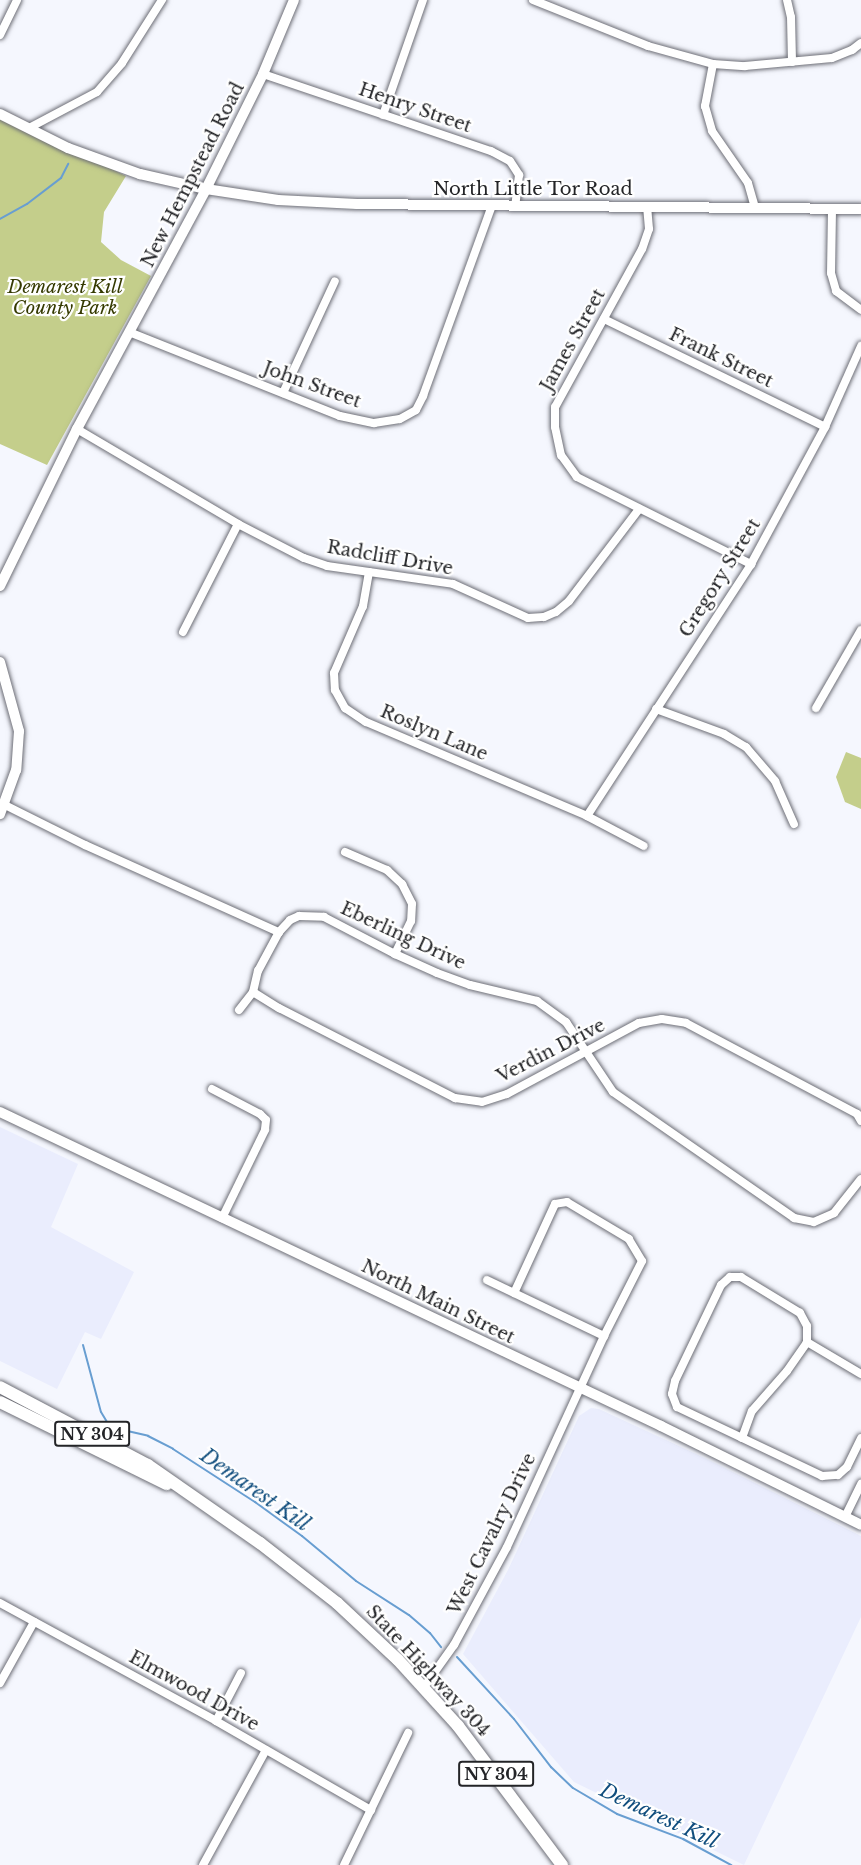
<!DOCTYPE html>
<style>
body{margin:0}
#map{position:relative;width:861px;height:1865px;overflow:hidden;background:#f5f7fe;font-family:"Libre Baskerville",serif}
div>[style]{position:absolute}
.built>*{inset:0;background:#eaedfd}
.green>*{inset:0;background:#c4ce8b}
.stream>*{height:2px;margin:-1px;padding:0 1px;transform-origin:1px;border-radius:1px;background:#689ed1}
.roads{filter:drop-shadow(0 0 2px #6d6e76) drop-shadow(0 0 2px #6d6e76)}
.minor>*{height:8px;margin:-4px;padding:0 4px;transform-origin:4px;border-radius:4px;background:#fff}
.tertiary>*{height:10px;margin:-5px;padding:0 5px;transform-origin:5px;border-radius:5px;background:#fff}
.primary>*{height:12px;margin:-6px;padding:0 6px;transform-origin:6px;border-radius:6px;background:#fff}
span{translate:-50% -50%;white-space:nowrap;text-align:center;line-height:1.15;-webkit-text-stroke:4.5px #fff;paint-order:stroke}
.shield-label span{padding:2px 4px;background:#fff;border:2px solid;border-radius:4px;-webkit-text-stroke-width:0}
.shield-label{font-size:16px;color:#232427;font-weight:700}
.street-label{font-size:18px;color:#232427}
.park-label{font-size:18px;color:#353a01;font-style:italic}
.water-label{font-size:20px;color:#114e7e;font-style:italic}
</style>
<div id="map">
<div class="built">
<i style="clip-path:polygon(0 1127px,78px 1164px,51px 1227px,134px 1272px,101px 1339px,85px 1332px,57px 1389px,0 1361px)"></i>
<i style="clip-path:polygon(591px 1408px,599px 1409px,707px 1459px,861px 1536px,861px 1617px,744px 1865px,574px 1782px,463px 1654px,508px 1570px,579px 1416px)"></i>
</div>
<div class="green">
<i style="clip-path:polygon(0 115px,126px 176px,104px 212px,101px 242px,121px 260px,151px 276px,47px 465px,0 444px)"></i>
<i style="clip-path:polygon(846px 752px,861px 758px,861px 809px,845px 802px,836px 777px)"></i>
</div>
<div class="stream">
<i style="left:0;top:219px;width:31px;rotate:-29deg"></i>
<i style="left:27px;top:204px;width:43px;rotate:-37.4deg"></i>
<i style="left:61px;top:178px;width:16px;rotate:-63deg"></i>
<i style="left:83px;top:1345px;width:69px;rotate:75deg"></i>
<i style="left:101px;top:1412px;width:12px;rotate:59deg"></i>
<i style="left:107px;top:1422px;width:18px;rotate:27deg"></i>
<i style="left:123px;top:1430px;width:26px;rotate:13deg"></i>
<i style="left:148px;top:1436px;width:28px;rotate:27deg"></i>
<i style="left:173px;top:1449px;width:98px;rotate:32.9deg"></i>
<i style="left:255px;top:1502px;width:58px;rotate:35.9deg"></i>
<i style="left:302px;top:1536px;width:70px;rotate:39.8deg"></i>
<i style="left:356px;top:1581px;width:63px;rotate:32.7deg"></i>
<i style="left:409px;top:1615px;width:28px;rotate:41deg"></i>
<i style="left:430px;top:1633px;width:18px;rotate:52deg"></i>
<i style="left:457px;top:1657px;width:84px;rotate:47.4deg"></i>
<i style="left:514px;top:1719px;width:61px;rotate:52.4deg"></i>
<i style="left:551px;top:1767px;width:30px;rotate:44deg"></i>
<i style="left:573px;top:1788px;width:51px;rotate:30.6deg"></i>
<i style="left:617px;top:1814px;width:71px;rotate:20.7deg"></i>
<i style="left:683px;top:1839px;width:55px;rotate:28.4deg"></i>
</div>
<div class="roads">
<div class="minor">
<i style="left:533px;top:0;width:124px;rotate:21.8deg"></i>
<i style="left:648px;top:46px;width:67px;rotate:15.5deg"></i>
<i style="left:713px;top:64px;width:32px;rotate:4deg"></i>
<i style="left:745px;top:66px;width:87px;rotate:-5.3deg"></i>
<i style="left:832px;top:58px;width:22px;rotate:-22deg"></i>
<i style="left:852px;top:50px;width:11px;rotate:-38deg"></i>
<i style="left:787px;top:0;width:17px;rotate:77deg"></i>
<i style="left:791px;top:17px;width:45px;rotate:88.7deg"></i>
<i style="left:0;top:35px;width:39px;rotate:-64deg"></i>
<i style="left:713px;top:64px;width:43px;rotate:100.8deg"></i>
<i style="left:705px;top:106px;width:26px;rotate:74deg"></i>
<i style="left:712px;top:131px;width:63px;rotate:55.3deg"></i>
<i style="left:748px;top:183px;width:25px;rotate:74deg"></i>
<i style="left:263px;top:74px;width:241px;rotate:18.7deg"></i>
<i style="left:491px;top:151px;width:21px;rotate:28deg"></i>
<i style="left:510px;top:161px;width:17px;rotate:57deg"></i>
<i style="left:519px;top:175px;width:31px;rotate:97deg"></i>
<i style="left:383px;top:115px;width:122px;rotate:-70.8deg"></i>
<i style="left:29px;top:128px;width:77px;rotate:-27.9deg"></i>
<i style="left:97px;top:92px;width:38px;rotate:-49deg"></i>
<i style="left:122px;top:63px;width:75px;rotate:-57.6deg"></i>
<i style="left:647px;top:206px;width:23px;rotate:85deg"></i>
<i style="left:649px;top:229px;width:21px;rotate:109deg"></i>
<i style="left:642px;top:249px;width:180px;rotate:118.8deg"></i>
<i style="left:555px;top:407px;width:20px;rotate:90deg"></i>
<i style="left:555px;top:427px;width:29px;rotate:78deg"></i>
<i style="left:561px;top:455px;width:27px;rotate:54deg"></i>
<i style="left:577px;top:477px;width:195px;rotate:26.6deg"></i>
<i style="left:832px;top:210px;width:63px;rotate:90.9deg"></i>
<i style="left:831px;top:273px;width:19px;rotate:74deg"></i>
<i style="left:836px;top:291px;width:31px;rotate:37deg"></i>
<i style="left:604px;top:319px;width:246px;rotate:26deg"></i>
<i style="left:129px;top:332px;width:227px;rotate:21.7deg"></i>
<i style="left:340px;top:416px;width:35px;rotate:12deg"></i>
<i style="left:374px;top:423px;width:26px;rotate:-9deg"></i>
<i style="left:400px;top:419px;width:18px;rotate:-29deg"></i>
<i style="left:416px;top:410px;width:16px;rotate:-63deg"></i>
<i style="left:423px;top:396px;width:203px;rotate:-70.1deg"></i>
<i style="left:283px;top:393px;width:123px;rotate:-65.1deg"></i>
<i style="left:77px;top:429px;width:187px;rotate:30.5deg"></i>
<i style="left:238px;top:524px;width:74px;rotate:27.3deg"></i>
<i style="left:304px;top:558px;width:24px;rotate:19deg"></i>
<i style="left:327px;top:566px;width:127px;rotate:8.1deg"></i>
<i style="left:453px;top:584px;width:82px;rotate:24.4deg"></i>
<i style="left:528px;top:618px;width:16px;rotate:-4deg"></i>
<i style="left:544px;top:617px;width:13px;rotate:-23deg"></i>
<i style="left:556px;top:612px;width:17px;rotate:-40deg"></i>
<i style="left:569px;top:601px;width:116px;rotate:-52.7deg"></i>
<i style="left:369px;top:572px;width:35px;rotate:100deg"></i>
<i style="left:363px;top:606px;width:73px;rotate:113.4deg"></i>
<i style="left:334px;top:673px;width:17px;rotate:87deg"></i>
<i style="left:335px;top:690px;width:21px;rotate:61deg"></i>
<i style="left:345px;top:708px;width:25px;rotate:34deg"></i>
<i style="left:366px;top:722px;width:240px;rotate:23deg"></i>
<i style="left:587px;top:816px;width:64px;rotate:27.8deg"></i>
<i style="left:183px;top:632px;width:121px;rotate:-63deg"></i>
<i style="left:816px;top:708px;width:90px;rotate:-60deg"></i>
<i style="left:656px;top:709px;width:72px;rotate:20.2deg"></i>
<i style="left:724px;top:734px;width:26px;rotate:31deg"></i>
<i style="left:746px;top:747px;width:45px;rotate:49.5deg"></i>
<i style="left:775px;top:781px;width:47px;rotate:66.2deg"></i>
<i style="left:5px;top:805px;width:89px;rotate:26.6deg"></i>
<i style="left:85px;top:845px;width:213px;rotate:24.2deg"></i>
<i style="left:279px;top:932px;width:16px;rotate:-47deg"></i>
<i style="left:290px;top:920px;width:10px;rotate:-24deg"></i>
<i style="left:299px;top:916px;width:25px;rotate:2deg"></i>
<i style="left:324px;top:917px;width:80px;rotate:27.5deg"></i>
<i style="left:395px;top:954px;width:46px;rotate:24.3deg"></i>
<i style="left:437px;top:973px;width:35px;rotate:20deg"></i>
<i style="left:470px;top:985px;width:69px;rotate:13.4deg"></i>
<i style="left:537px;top:1001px;width:36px;rotate:36deg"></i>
<i style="left:566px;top:1022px;width:84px;rotate:56.1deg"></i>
<i style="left:613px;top:1092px;width:221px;rotate:34.8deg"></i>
<i style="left:794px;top:1218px;width:20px;rotate:11deg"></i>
<i style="left:814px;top:1222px;width:22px;rotate:-24deg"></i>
<i style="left:834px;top:1213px;width:43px;rotate:-51.5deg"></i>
<i style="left:587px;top:816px;width:301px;rotate:-56.9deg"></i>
<i style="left:751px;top:564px;width:156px;rotate:-61.6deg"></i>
<i style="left:825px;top:427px;width:89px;rotate:-66deg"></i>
<i style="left:345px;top:852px;width:46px;rotate:23.2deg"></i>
<i style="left:387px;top:870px;width:21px;rotate:43deg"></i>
<i style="left:402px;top:884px;width:22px;rotate:63deg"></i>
<i style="left:412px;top:904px;width:17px;rotate:93deg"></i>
<i style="left:411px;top:921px;width:37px;rotate:116deg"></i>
<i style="left:253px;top:992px;width:31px;rotate:32deg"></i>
<i style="left:279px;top:1008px;width:198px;rotate:27.1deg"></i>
<i style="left:455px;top:1098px;width:27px;rotate:8deg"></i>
<i style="left:482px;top:1102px;width:26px;rotate:-18deg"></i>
<i style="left:507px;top:1094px;width:150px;rotate:-28.3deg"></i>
<i style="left:639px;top:1023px;width:23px;rotate:-10deg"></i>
<i style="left:662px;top:1019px;width:24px;rotate:9deg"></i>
<i style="left:686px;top:1023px;width:194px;rotate:28deg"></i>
<i style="left:857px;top:1114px;width:8px;rotate:60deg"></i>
<i style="left:239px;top:1010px;width:23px;rotate:-52deg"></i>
<i style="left:253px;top:992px;width:22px;rotate:-77deg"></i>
<i style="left:258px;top:971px;width:44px;rotate:-61.7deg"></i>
<i style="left:212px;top:1089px;width:54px;rotate:27.5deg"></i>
<i style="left:260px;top:1114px;width:8px;rotate:45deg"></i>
<i style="left:266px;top:1120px;width:10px;rotate:96deg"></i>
<i style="left:265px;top:1130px;width:98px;rotate:116deg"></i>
<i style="left:487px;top:1280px;width:130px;rotate:25.6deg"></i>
<i style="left:861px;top:1374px;width:63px;rotate:-149.3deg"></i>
<i style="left:807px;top:1342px;width:16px;rotate:-90deg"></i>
<i style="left:807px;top:1326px;width:15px;rotate:-118deg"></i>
<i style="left:800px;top:1313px;width:69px;rotate:-148.6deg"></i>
<i style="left:741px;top:1277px;width:11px;rotate:180deg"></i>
<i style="left:730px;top:1277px;width:12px;rotate:138deg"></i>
<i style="left:721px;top:1285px;width:106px;rotate:115.6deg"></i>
<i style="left:675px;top:1381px;width:13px;rotate:103deg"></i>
<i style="left:672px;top:1394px;width:14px;rotate:69deg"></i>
<i style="left:677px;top:1407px;width:161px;rotate:25.4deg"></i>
<i style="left:822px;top:1476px;width:16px;rotate:-4deg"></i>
<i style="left:838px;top:1475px;width:12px;rotate:-42deg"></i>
<i style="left:847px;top:1467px;width:32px;rotate:-64deg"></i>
<i style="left:742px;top:1438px;width:29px;rotate:-70deg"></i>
<i style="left:752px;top:1411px;width:53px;rotate:-48.8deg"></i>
<i style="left:787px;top:1371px;width:35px;rotate:-55deg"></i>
<i style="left:845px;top:1517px;width:37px;rotate:-64deg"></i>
<i style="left:0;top:1603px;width:246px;rotate:28.6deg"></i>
<i style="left:216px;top:1721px;width:179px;rotate:29.9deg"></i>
<i style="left:0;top:1683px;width:70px;rotate:-60.9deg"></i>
<i style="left:424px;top:1687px;width:52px;rotate:-54.5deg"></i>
<i style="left:454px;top:1645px;width:111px;rotate:-61.6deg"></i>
<i style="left:507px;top:1547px;width:232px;rotate:-65.3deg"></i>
<i style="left:604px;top:1336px;width:84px;rotate:-63.1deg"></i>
<i style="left:642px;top:1261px;width:26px;rotate:-121deg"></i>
<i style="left:629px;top:1239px;width:72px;rotate:-149.2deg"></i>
<i style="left:567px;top:1202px;width:12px;rotate:171deg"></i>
<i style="left:555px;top:1204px;width:98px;rotate:114.7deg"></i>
<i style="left:216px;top:1721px;width:54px;rotate:-62.5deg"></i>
<i style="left:203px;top:1865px;width:131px;rotate:-61.3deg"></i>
<i style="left:344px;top:1865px;width:147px;rotate:-64.1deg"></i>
</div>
<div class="tertiary">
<i style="left:0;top:114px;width:76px;rotate:26.6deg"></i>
<i style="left:68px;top:148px;width:77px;rotate:19.9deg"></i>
<i style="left:140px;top:174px;width:68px;rotate:12.8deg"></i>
<i style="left:206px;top:189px;width:73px;rotate:8.7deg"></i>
<i style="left:278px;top:200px;width:79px;rotate:2.9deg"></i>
<i style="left:357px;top:204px;width:504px;rotate:0.57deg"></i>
<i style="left:0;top:586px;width:175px;rotate:-63.9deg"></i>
<i style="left:77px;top:429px;width:272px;rotate:-61.7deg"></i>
<i style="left:206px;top:189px;width:128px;rotate:-63.6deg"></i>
<i style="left:263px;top:74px;width:80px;rotate:-67.3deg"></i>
<i style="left:0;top:662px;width:72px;rotate:74.6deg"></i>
<i style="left:19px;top:731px;width:39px;rotate:94deg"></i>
<i style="left:16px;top:770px;width:47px;rotate:110deg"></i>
<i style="left:0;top:1112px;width:732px;rotate:25.41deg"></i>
<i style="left:661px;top:1426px;width:223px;rotate:26.3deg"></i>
</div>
<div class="primary">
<i style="left:0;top:1387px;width:167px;rotate:27.8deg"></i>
<i style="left:148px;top:1465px;width:136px;rotate:34.9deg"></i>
<i style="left:260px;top:1543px;width:98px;rotate:37.9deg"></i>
<i style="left:337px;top:1603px;width:83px;rotate:43.1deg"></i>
<i style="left:398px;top:1660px;width:89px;rotate:47.7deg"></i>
<i style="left:458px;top:1726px;width:174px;rotate:53.2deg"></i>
<i style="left:0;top:1402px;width:186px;rotate:26.2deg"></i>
</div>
</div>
<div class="shield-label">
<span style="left:92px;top:1434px">NY 304</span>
<span style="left:496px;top:1774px">NY 304</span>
</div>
<div class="street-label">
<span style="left:415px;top:108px;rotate:19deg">Henry Street</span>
<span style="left:193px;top:175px;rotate:-63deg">New Hempstead Road</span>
<span style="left:533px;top:189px">North Little Tor Road</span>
<span style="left:573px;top:340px;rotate:-61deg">James Street</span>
<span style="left:721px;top:358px;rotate:26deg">Frank Street</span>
<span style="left:312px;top:385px;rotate:20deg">John Street</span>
<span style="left:390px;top:558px;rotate:10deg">Radcliff Drive</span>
<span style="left:720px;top:578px;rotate:-58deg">Gregory Street</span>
<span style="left:434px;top:733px;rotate:23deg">Roslyn Lane</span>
<span style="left:403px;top:936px;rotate:25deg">Eberling Drive</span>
<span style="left:551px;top:1051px;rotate:-27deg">Verdin Drive</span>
<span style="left:438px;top:1302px;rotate:26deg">North Main Street</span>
<span style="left:492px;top:1534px;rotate:-64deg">West Cavalry Drive</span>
<span style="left:428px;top:1671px;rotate:47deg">State Highway 304</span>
<span style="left:194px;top:1691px;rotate:29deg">Elmwood Drive</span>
</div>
<div class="park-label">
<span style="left:65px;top:298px">Demarest Kill<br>County Park</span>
</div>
<div class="water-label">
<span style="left:255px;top:1490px;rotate:35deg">Demarest Kill</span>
<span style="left:659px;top:1816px;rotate:25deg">Demarest Kill</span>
</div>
</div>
